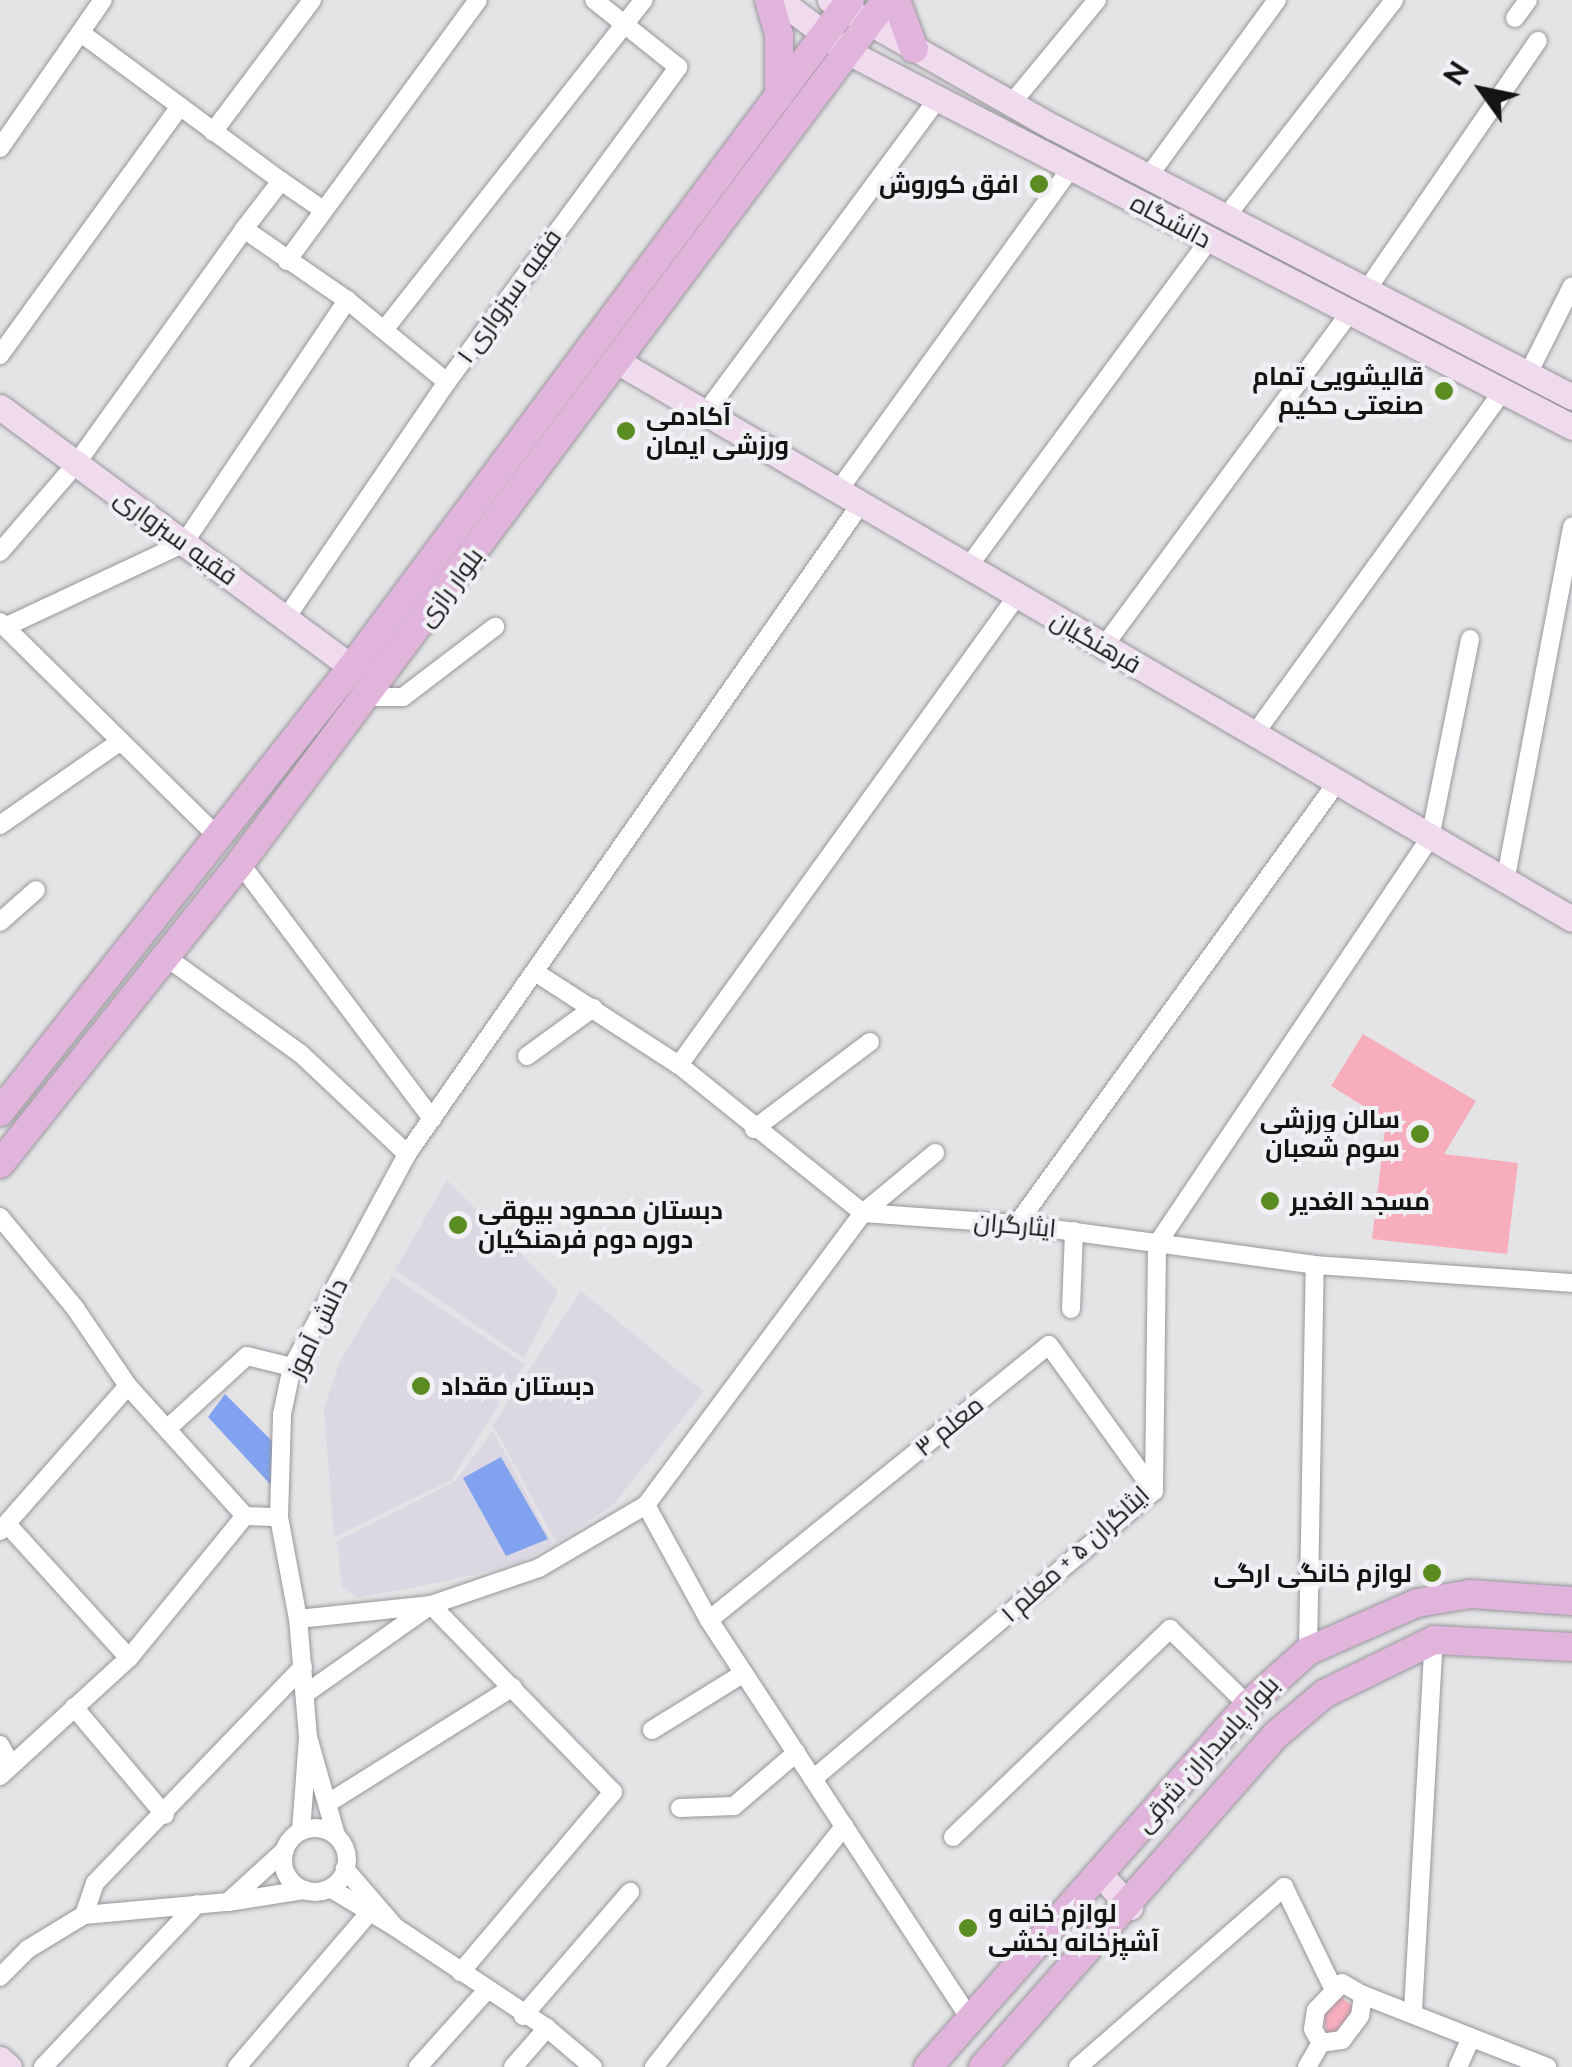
<!DOCTYPE html>
<meta charset="utf-8">
<style>
body{margin:0}
#map{position:relative;width:1572px;height:2067px;overflow:hidden;background:#e4e3e6;font-family:Raleway,Cairo,sans-serif}
div>[style]{position:absolute}
.built>*{inset:0;background:#dbd8e3}
.green>*{inset:0;background:#f8adbd}
.building>*{inset:0;background:#81a3ef}
.roads{filter:drop-shadow(0 0 2px #97969a) drop-shadow(0 0 2px #97969a)}
.street>*{height:18px;margin:-9px;padding:0 9px;transform-origin:9px;border-radius:9px;background:#fff}
.street>.ring{margin:-9px;padding:0;box-sizing:content-box;background:none;border:18px solid #fff;border-radius:50%}
.secondary>*{height:25px;margin:-12.5px;padding:0 12.5px;transform-origin:12.5px;border-radius:12.5px;background:#f0daed}
.primary>*{height:28px;margin:-14px;padding:0 14px;transform-origin:14px;border-radius:14px;background:#e1b4db}
.dots>*{width:28px;height:28px;translate:-50% -50%;box-sizing:border-box;border:5px solid #f1f0f4;border-radius:50%}
span{translate:-50% -50%;white-space:nowrap;text-align:center;line-height:1.15;-webkit-text-stroke:8px #f1f0f4;paint-order:stroke}
.poi-label{font-size:25px;color:#141415;font-weight:700}
.right{translate:-100% -50%;text-align:right}
.left{translate:0 -50%;text-align:left}
.street-label{font-size:25px;color:#141415}
.north{position:absolute;left:1432px;top:40px;width:100px;height:100px;-webkit-text-stroke:8px #f1f0f4;paint-order:stroke;rotate:303deg;font-size:28px;font-weight:700;line-height:40px;text-align:center;color:#141415}
.north::after{content:'';display:block;margin:auto;width:35px;height:45px;background:#141415;clip-path:polygon(50% 0,100% 100%,50% 72%,0 100%)}
</style>
<div id="map">
<div class="built">
<i style="clip-path:polygon(447px 1180px,558px 1291px,524px 1358px,395px 1270px)"></i>
<i style="clip-path:polygon(392px 1276px,525px 1364px,451px 1480px,334px 1537px,324px 1409px,340px 1361px)"></i>
<i style="clip-path:polygon(581px 1291px,704px 1392px,613px 1505px,556px 1543px,493px 1425px)"></i>
<i style="clip-path:polygon(493px 1431px,553px 1544px,519px 1563px,446px 1581px,357px 1598px,342px 1586px,337px 1541px,455px 1481px)"></i>
</div>
<div class="green">
<i style="clip-path:polygon(1363px 1034px,1476px 1101px,1444px 1154px,1518px 1163px,1507px 1254px,1372px 1239px,1386px 1120px,1331px 1086px)"></i>
<i style="clip-path:polygon(1339px 1996px,1352px 2005px,1351px 2019px,1328px 2039px,1323px 2014px)"></i>
</div>
<div class="building">
<i style="clip-path:polygon(225px 1394px,280px 1449px,282px 1497px,208px 1417px)"></i>
<i style="clip-path:polygon(501px 1457px,548px 1539px,506px 1556px,463px 1478px)"></i>
</div>
<div class="roads">
<div class="street">
<i style="left:1515px;top:18px;width:22px;rotate:-54deg"></i>
<i style="left:81px;top:33px;width:249px;rotate:36.5deg"></i>
<i style="left:281px;top:181px;width:61px;rotate:127.6deg"></i>
<i style="left:244px;top:229px;width:125px;rotate:34.6deg"></i>
<i style="left:347px;top:300px;width:129px;rotate:39.4deg"></i>
<i style="left:1011px;top:104px;width:135px;rotate:-50.4deg"></i>
<i style="left:213px;top:132px;width:165px;rotate:-53.1deg"></i>
<i style="left:0;top:148px;width:180px;rotate:-55.2deg"></i>
<i style="left:1148px;top:177px;width:219px;rotate:-53.9deg"></i>
<i style="left:281px;top:181px;width:51px;rotate:34.6deg"></i>
<i style="left:1225px;top:218px;width:276px;rotate:-52.2deg"></i>
<i style="left:287px;top:261px;width:323px;rotate:-53.8deg"></i>
<i style="left:1368px;top:288px;width:300px;rotate:-55.5deg"></i>
<i style="left:384px;top:330px;width:420px;rotate:-51.8deg"></i>
<i style="left:0;top:355px;width:307px;rotate:-54.1deg"></i>
<i style="left:1528px;top:374px;width:98px;rotate:-63.4deg"></i>
<i style="left:706px;top:412px;width:392px;rotate:-53.5deg"></i>
<i style="left:838px;top:491px;width:398px;rotate:-54.2deg"></i>
<i style="left:0;top:552px;width:116px;rotate:-49.2deg"></i>
<i style="left:76px;top:464px;width:289px;rotate:-54.4deg"></i>
<i style="left:968px;top:567px;width:405px;rotate:-53.6deg"></i>
<i style="left:286px;top:618px;width:286px;rotate:-55.7deg"></i>
<i style="left:447px;top:382px;width:391px;rotate:-53.7deg"></i>
<i style="left:678px;top:67px;width:107px;rotate:-141.4deg"></i>
<i style="left:0;top:622px;width:306px;rotate:44.6deg"></i>
<i style="left:5px;top:627px;width:198px;rotate:-25.1deg"></i>
<i style="left:184px;top:543px;width:293px;rotate:-56.1deg"></i>
<i style="left:1104px;top:646px;width:415px;rotate:-53.6deg"></i>
<i style="left:366px;top:697px;width:37px"></i>
<i style="left:403px;top:697px;width:116px;rotate:-37.3deg"></i>
<i style="left:1256px;top:732px;width:420px;rotate:-54.1deg"></i>
<i style="left:0;top:825px;width:147px;rotate:-34.8deg"></i>
<i style="left:240px;top:863px;width:320px;rotate:53.1deg"></i>
<i style="left:1505px;top:882px;width:362px;rotate:-79.3deg"></i>
<i style="left:0;top:922px;width:48px;rotate:-41.6deg"></i>
<i style="left:166px;top:957px;width:166px;rotate:35.7deg"></i>
<i style="left:301px;top:1054px;width:146px;rotate:43.3deg"></i>
<i style="left:535px;top:972px;width:171px;rotate:32.9deg"></i>
<i style="left:679px;top:1065px;width:236px;rotate:38.8deg"></i>
<i style="left:863px;top:1213px;width:154px;rotate:4.1deg"></i>
<i style="left:1017px;top:1224px;width:301px;rotate:7.8deg"></i>
<i style="left:1315px;top:1265px;width:258px;rotate:4deg"></i>
<i style="left:527px;top:1056px;width:82px;rotate:-36deg"></i>
<i style="left:679px;top:1065px;width:578px;rotate:-54.22deg"></i>
<i style="left:754px;top:1129px;width:145px;rotate:-36.9deg"></i>
<i style="left:0;top:1217px;width:118px;rotate:50.5deg"></i>
<i style="left:75px;top:1308px;width:94px;rotate:55.8deg"></i>
<i style="left:128px;top:1386px;width:175px;rotate:48deg"></i>
<i style="left:245px;top:1516px;width:34px;rotate:2deg"></i>
<i style="left:1017px;top:1224px;width:547px;rotate:-54.07deg"></i>
<i style="left:1071px;top:1309px;width:78px;rotate:-87.8deg"></i>
<i style="left:167px;top:1429px;width:108px;rotate:-42.4deg"></i>
<i style="left:247px;top:1356px;width:46px;rotate:13.7deg"></i>
<i style="left:646px;top:1505px;width:131px;rotate:61.3deg"></i>
<i style="left:709px;top:1620px;width:479px;rotate:56.8deg"></i>
<i style="left:7px;top:1524px;width:181px;rotate:47.7deg"></i>
<i style="left:0;top:1531px;width:193px;rotate:-48.6deg"></i>
<i style="left:298px;top:1619px;width:134px;rotate:-6deg"></i>
<i style="left:431px;top:1605px;width:114px;rotate:-18.9deg"></i>
<i style="left:539px;top:1568px;width:124px;rotate:-30.5deg"></i>
<i style="left:646px;top:1505px;width:364px;rotate:-53.4deg"></i>
<i style="left:863px;top:1213px;width:94px;rotate:-39.8deg"></i>
<i style="left:709px;top:1620px;width:437px;rotate:-39deg"></i>
<i style="left:1049px;top:1345px;width:180px;rotate:54.3deg"></i>
<i style="left:1308px;top:1651px;width:386px;rotate:-89deg"></i>
<i style="left:305px;top:1694px;width:154px;rotate:-35.2deg"></i>
<i style="left:431px;top:1605px;width:261px;rotate:45.8deg"></i>
<i style="left:613px;top:1792px;width:236px;rotate:130.2deg"></i>
<i style="left:74px;top:1707px;width:141px;rotate:49.9deg"></i>
<i style="left:652px;top:1730px;width:108px;rotate:-31.8deg"></i>
<i style="left:308px;top:1737px;width:118px;rotate:-94.8deg"></i>
<i style="left:298px;top:1619px;width:104px;rotate:-100.6deg"></i>
<i style="left:279px;top:1517px;width:103px;rotate:-88.3deg"></i>
<i style="left:282px;top:1414px;width:48px;rotate:-78deg"></i>
<i style="left:292px;top:1367px;width:242px;rotate:-61.6deg"></i>
<i style="left:407px;top:1154px;width:791px;rotate:-55.09deg"></i>
<i style="left:0;top:1745px;width:23px;rotate:61deg"></i>
<i style="left:0;top:1776px;width:175px;rotate:-42.5deg"></i>
<i style="left:129px;top:1658px;width:183px;rotate:-50.8deg"></i>
<i style="left:813px;top:1779px;width:446px;rotate:-40.2deg"></i>
<i style="left:1154px;top:1491px;width:247px;rotate:-89.3deg"></i>
<i style="left:1157px;top:1244px;width:489px;rotate:-56.1deg"></i>
<i style="left:1430px;top:838px;width:203px;rotate:-78.6deg"></i>
<i style="left:328px;top:1803px;width:218px;rotate:-32.1deg"></i>
<i style="left:680px;top:1808px;width:54px;rotate:-2.1deg"></i>
<i style="left:734px;top:1806px;width:82px;rotate:-40.5deg"></i>
<i class="ring" style="left:283px;top:1828px;width:46px;height:46px"></i>
<i style="left:301px;top:1831px;width:94px;rotate:-85.7deg"></i>
<i style="left:308px;top:1737px;width:102px;rotate:74.1deg"></i>
<i style="left:953px;top:1837px;width:301px;rotate:-43.8deg"></i>
<i style="left:1170px;top:1629px;width:109px;rotate:44.3deg"></i>
<i style="left:285px;top:1850px;width:77px;rotate:137.6deg"></i>
<i style="left:228px;top:1902px;width:78px;rotate:-8.9deg"></i>
<i style="left:330px;top:1888px;width:76px;rotate:31deg"></i>
<i style="left:395px;top:1927px;width:77px;rotate:-130.8deg"></i>
<i style="left:84px;top:1915px;width:34px;rotate:-71deg"></i>
<i style="left:95px;top:1883px;width:300px;rotate:-46.1deg"></i>
<i style="left:395px;top:1927px;width:182px;rotate:33.6deg"></i>
<i style="left:547px;top:2028px;width:60px;rotate:40.3deg"></i>
<i style="left:0;top:1977px;width:40px;rotate:-45deg"></i>
<i style="left:28px;top:1949px;width:66px;rotate:-31.3deg"></i>
<i style="left:84px;top:1915px;width:145px;rotate:-5.2deg"></i>
<i style="left:1342px;top:1983px;width:24px;rotate:30deg"></i>
<i style="left:1363px;top:1995px;width:21px;rotate:98deg"></i>
<i style="left:1360px;top:2016px;width:30px;rotate:127deg"></i>
<i style="left:1342px;top:2040px;width:21px;rotate:172deg"></i>
<i style="left:1321px;top:2043px;width:16px;rotate:-120deg"></i>
<i style="left:1313px;top:2029px;width:19px;rotate:-81deg"></i>
<i style="left:1316px;top:2010px;width:37px;rotate:-46deg"></i>
<i style="left:1363px;top:1995px;width:198px;rotate:21.4deg"></i>
<i style="left:1413px;top:2011px;width:372px;rotate:-86.8deg"></i>
<i style="left:523px;top:2016px;width:164px;rotate:-49.2deg"></i>
<i style="left:43px;top:2067px;width:224px;rotate:-46.6deg"></i>
<i style="left:237px;top:2067px;width:203px;rotate:-49.4deg"></i>
<i style="left:418px;top:2067px;width:103px;rotate:-48.1deg"></i>
<i style="left:513px;top:2067px;width:52px;rotate:-48.9deg"></i>
<i style="left:654px;top:2067px;width:307px;rotate:-51.7deg"></i>
<i style="left:1078px;top:2067px;width:274px;rotate:-41.1deg"></i>
<i style="left:1284px;top:1887px;width:112px;rotate:64.1deg"></i>
<i style="left:1307px;top:2067px;width:28px;rotate:-60deg"></i>
<i style="left:1458px;top:2067px;width:32px;rotate:-66deg"></i>
</div>
<div class="secondary">
<i style="left:779px;top:0;width:89px;rotate:36.7deg"></i>
<i style="left:850px;top:53px;width:813px;rotate:27.38deg"></i>
<i style="left:830px;top:0;width:257px;rotate:29.7deg"></i>
<i style="left:1053px;top:127px;width:585px;rotate:27.48deg"></i>
<i style="left:620px;top:363px;width:1102px;rotate:30.29deg"></i>
<i style="left:0;top:407px;width:438px;rotate:36.5deg"></i>
<i style="left:1100px;top:1874px;width:45px;rotate:47.7deg"></i>
<i style="left:0;top:2059px;width:12px;rotate:42deg"></i>
</div>
<div class="primary">
<i style="left:769px;top:0;width:37px;rotate:74deg"></i>
<i style="left:779px;top:36px;width:60px;rotate:90deg"></i>
<i style="left:896px;top:0;width:52px;rotate:69.8deg"></i>
<i style="left:0;top:1112px;width:567px;rotate:-51.66deg"></i>
<i style="left:352px;top:667px;width:832px;rotate:-53.25deg"></i>
<i style="left:0;top:1164px;width:385px;rotate:-51.4deg"></i>
<i style="left:240px;top:863px;width:1078px;rotate:-53.18deg"></i>
<i style="left:928px;top:2067px;width:483px;rotate:-48.5deg"></i>
<i style="left:1248px;top:1705px;width:81px;rotate:-42deg"></i>
<i style="left:1308px;top:1651px;width:119px;rotate:-23.8deg"></i>
<i style="left:1417px;top:1603px;width:54px;rotate:-9.6deg"></i>
<i style="left:1470px;top:1594px;width:102px;rotate:3.9deg"></i>
<i style="left:983px;top:2067px;width:444px;rotate:-48.6deg"></i>
<i style="left:1277px;top:1734px;width:62px;rotate:-40.4deg"></i>
<i style="left:1324px;top:1694px;width:123px;rotate:-26.1deg"></i>
<i style="left:1434px;top:1640px;width:138px;rotate:2.9deg"></i>
</div>
</div>
<div class="dots">
<i style="left:1039px;top:184px;background:#5b8c22"></i>
<i style="left:1444px;top:391px;background:#5b8c22"></i>
<i style="left:626px;top:431px;background:#5b8c22"></i>
<i style="left:1420px;top:1134px;background:#5b8c22"></i>
<i style="left:1270px;top:1201px;background:#5b8c22"></i>
<i style="left:458px;top:1225px;background:#5b8c22"></i>
<i style="left:421px;top:1386px;background:#5b8c22"></i>
<i style="left:1432px;top:1573px;background:#5b8c22"></i>
<i style="left:968px;top:1928px;background:#5b8c22"></i>
</div>
<div class="poi-label">
<span class="right" style="left:1019px;top:184px">افق کوروش</span>
<span class="right" style="left:1424px;top:391px">قالیشویی تمام<br>صنعتی حکیم</span>
<span class="left" style="left:646px;top:431px">آکادمی<br>ورزشی ایمان</span>
<span class="right" style="left:1400px;top:1134px">سالن ورزشی<br>سوم شعبان</span>
<span class="left" style="left:1290px;top:1201px">مسجد الغدیر</span>
<span class="left" style="left:478px;top:1225px">دبستان محمود بیهقی<br>دوره دوم فرهنگیان</span>
<span class="left" style="left:441px;top:1386px">دبستان مقداد</span>
<span class="right" style="left:1412px;top:1573px">لوازم خانگی ارگی</span>
<span class="left" style="left:988px;top:1928px">لوازم خانه و<br>آشپزخانه بخشی</span>
</div>
<div class="street-label">
<span style="left:1171px;top:221px;rotate:28deg">دانشگاه</span>
<span style="left:509px;top:296px;rotate:-54deg">فقیه سبزواری ۱</span>
<span style="left:176px;top:537px;rotate:36deg">فقیه سبزواری</span>
<span style="left:450px;top:587px;rotate:-53deg">بلوار رازی</span>
<span style="left:1096px;top:642px;rotate:30deg">فرهنگیان</span>
<span style="left:1015px;top:1225px;rotate:5deg">ایثارگران</span>
<span style="left:317px;top:1328px;rotate:-64deg">دانش آموز</span>
<span style="left:949px;top:1426px;rotate:-39deg">معلم ۳</span>
<span style="left:1075px;top:1554px;rotate:-42deg">ایثاگران ۵ + معلم ۱</span>
<span style="left:1207px;top:1754px;rotate:-48deg">بلوار پاسداران شرقی</span>
</div>
<div class="north">N</div>
</div>
